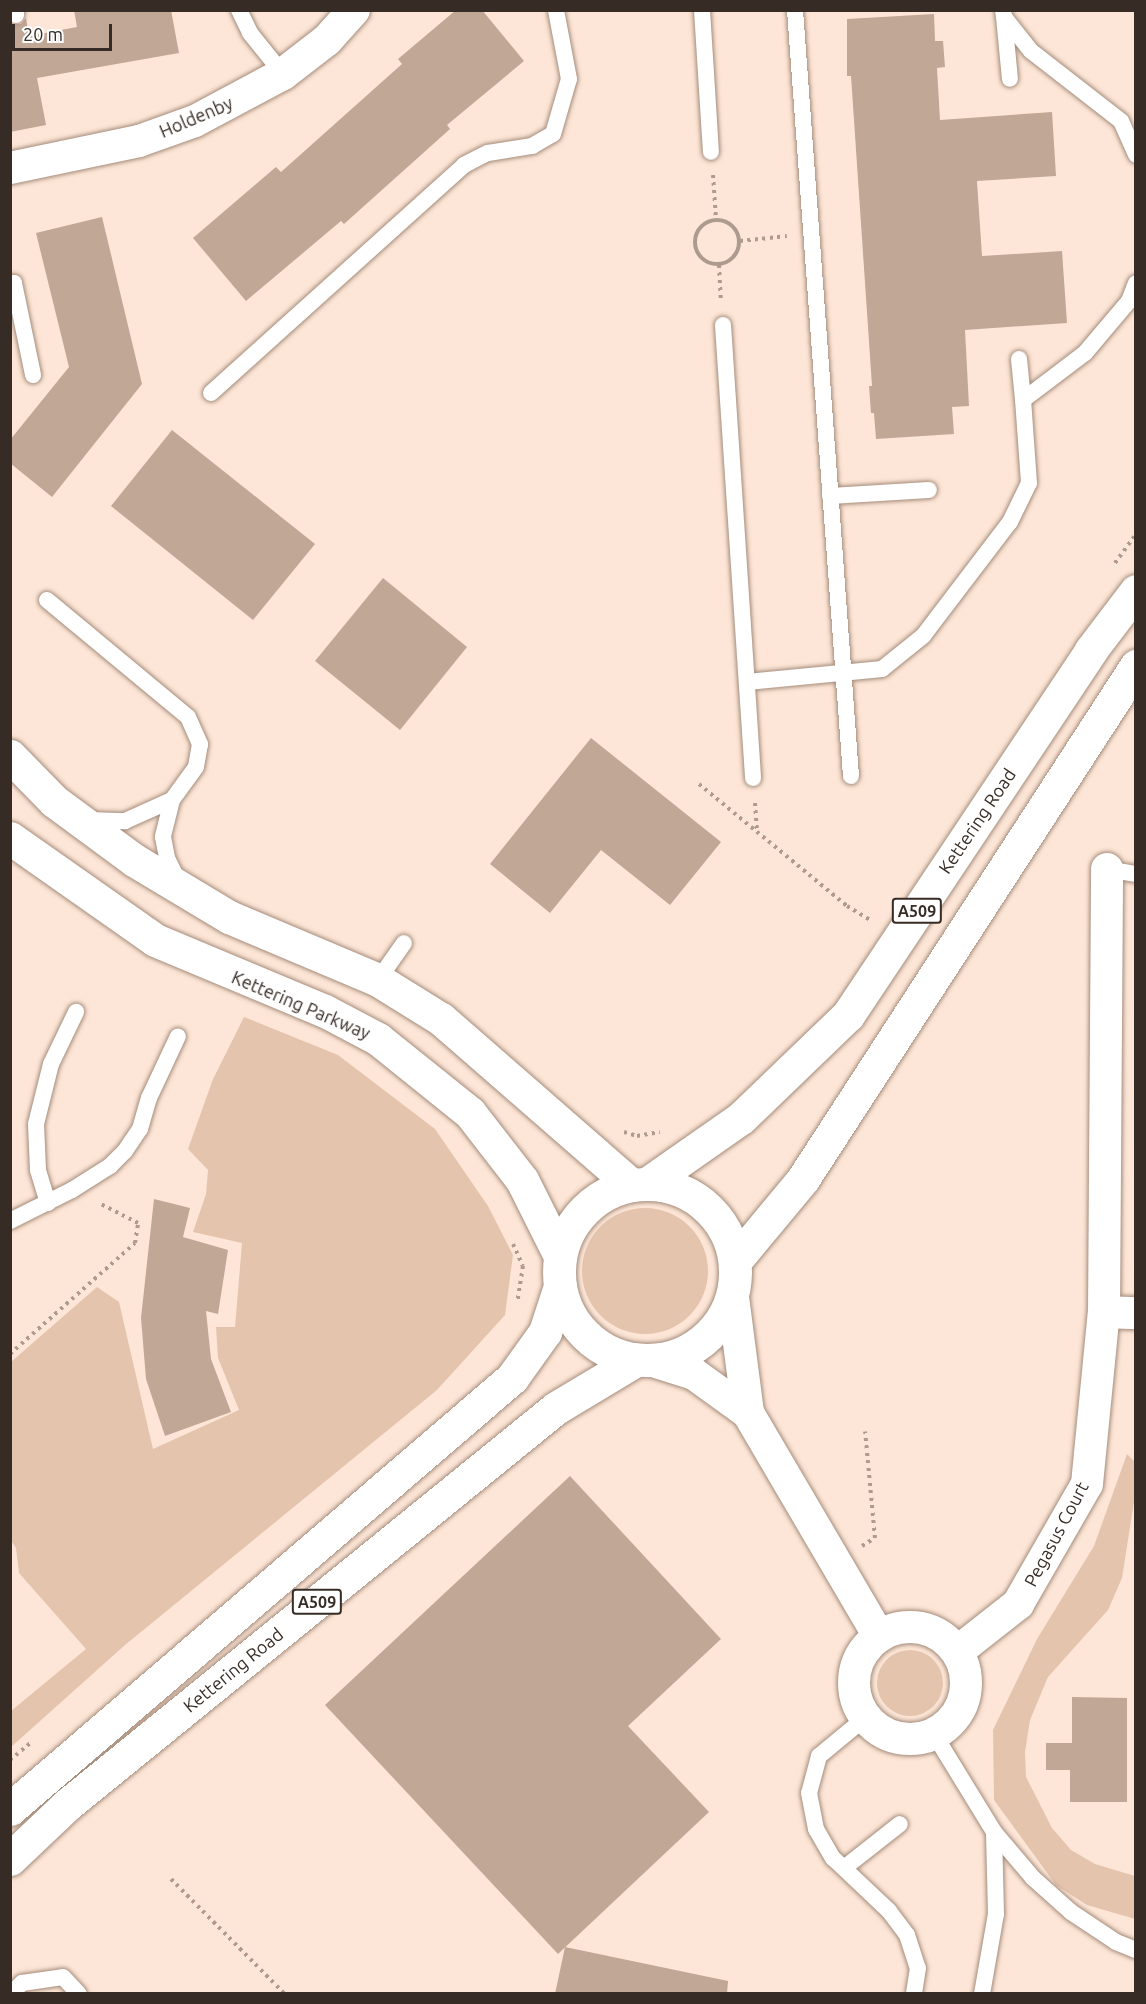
<!DOCTYPE html>
<style>
body{margin:0}
#map{position:relative;width:1146px;height:2004px;overflow:hidden;background:#fde6d7;font-family:Ubuntu,sans-serif}
div>[style]{position:absolute}
.green>*{inset:0;background:#e5c4ae}
.round{border-radius:50%}
.building>*{inset:0;background:#c1a795}
.path>*{height:4px;margin-top:-2px;transform-origin:0;background:repeating-linear-gradient(90deg,#ad9b8f 0 3px,transparent 0 7.5px)}
.path>.ring{margin:-2px;padding:0;box-sizing:content-box;background:none;border:4px solid #ad9b8f;border-radius:50%}
.roads{filter:drop-shadow(0 0 2px #a58c7b) drop-shadow(0 0 2px #a58c7b)}
.lane>*{height:16px;margin:-8px;padding:0 8px;transform-origin:8px;border-radius:8px;background:#fff}
.street>*{height:32px;margin:-16px;padding:0 16px;transform-origin:16px;border-radius:16px;background:#fff}
.street>.ring{margin:-16px;padding:0;box-sizing:content-box;background:none;border:32px solid #fff;border-radius:50%}
.secondary>*{height:33px;margin:-16.5px;padding:0 16.5px;transform-origin:16.5px;border-radius:16.5px;background:#fff}
.primary>*{height:33px;margin:-16.5px;padding:0 16.5px;transform-origin:16.5px;border-radius:16.5px;background:#fff}
.primary>.ring{margin:-16.5px;padding:0;box-sizing:content-box;background:none;border:33px solid #fff;border-radius:50%}
span{translate:-50% -50%;white-space:nowrap;text-align:center;line-height:1.15;-webkit-text-stroke:5px #fff;paint-order:stroke}
.shield-label span{padding:2px 4px;background:#fff;border:2px solid;border-radius:4px;-webkit-text-stroke-width:0}
.shield-label{font-size:16px;color:#372c25;font-weight:700}
.street-label{font-size:18px;color:#372c25}
.frame{position:absolute;inset:0;border:12px solid #372c25;pointer-events:none}
.scale{position:absolute;left:12px;top:24px;width:100px;height:27px;box-sizing:border-box;border:3px solid #372c25;border-top:0;padding-left:8px;font-size:18px;line-height:21px;white-space:nowrap;color:#372c25;-webkit-text-stroke:4px #fff;paint-order:stroke}
</style>
<div id="map">
<div class="green">
<i style="clip-path:polygon(244px 1017px,338px 1055px,435px 1129px,488px 1206px,513px 1255px,505px 1315px,437px 1390px,125px 1645px,11px 1747px,11px 1711px,86px 1649px,19px 1573px,16px 1548px,10px 1539px,11px 1362px,97px 1287px,119px 1302px,153px 1449px,239px 1410px,218px 1358px,216px 1327px,235px 1327px,242px 1243px,193px 1232px,206px 1194px,208px 1170px,188px 1149px,213px 1079px)"></i>
<i class="round" style="left:582px;top:1208px;width:126px;height:126px"></i>
<i style="clip-path:polygon(1127px 1454px,1135px 1462px,1136px 1489px,1122px 1578px,1108px 1610px,1048px 1677px,1030px 1720px,1025px 1752px,1026px 1777px,1052px 1828px,1071px 1850px,1095px 1864px,1135px 1876px,1135px 1919px,1087px 1905px,1056px 1885px,994px 1800px,993px 1730px,1037px 1639px,1094px 1546px)"></i>
<i class="round" style="left:877px;top:1650px;width:66px;height:66px"></i>
</div>
<div class="building">
<i style="clip-path:polygon(74px 10px,171px 10px,179px 53px,37px 78px,46px 125px,10px 132px,10px 24px,21px 24px,26px 18px,29px 36px,77px 27px)"></i>
<i style="clip-path:polygon(456px 10px,482px 10px,524px 61px,447px 125px,450px 129px,344px 224px,341px 221px,246px 301px,193px 238px,276px 167px,281px 172px,402px 64px,398px 59px)"></i>
<i style="clip-path:polygon(934px 14px,935px 41px,943px 41px,945px 67px,937px 68px,940px 120px,1052px 112px,1056px 176px,977px 181px,982px 256px,1062px 251px,1067px 323px,965px 330px,969px 406px,952px 407px,954px 434px,876px 439px,874px 413px,871px 413px,869px 386px,872px 386px,851px 76px,847px 76px,847px 19px)"></i>
<i style="clip-path:polygon(102px 217px,142px 384px,52px 497px,10px 463px,10px 440px,69px 367px,36px 233px)"></i>
<i style="clip-path:polygon(172px 430px,315px 544px,253px 620px,111px 506px)"></i>
<i style="clip-path:polygon(383px 578px,467px 647px,400px 730px,315px 661px)"></i>
<i style="clip-path:polygon(591px 738px,721px 842px,670px 905px,601px 850px,550px 913px,490px 864px)"></i>
<i style="clip-path:polygon(154px 1199px,190px 1208px,183px 1237px,228px 1250px,218px 1314px,206px 1311px,211px 1359px,231px 1412px,165px 1436px,146px 1379px,141px 1318px)"></i>
<i style="clip-path:polygon(570px 1476px,721px 1639px,628px 1726px,709px 1812px,558px 1954px,325px 1705px)"></i>
<i style="clip-path:polygon(1072px 1697px,1127px 1698px,1127px 1802px,1070px 1802px,1070px 1770px,1046px 1770px,1046px 1743px,1072px 1743px)"></i>
<i style="clip-path:polygon(565px 1947px,728px 1981px,727px 1994px,555px 1994px)"></i>
</div>
<div class="path">
<i style="left:713px;top:175px;width:44px;rotate:86.1deg"></i>
<i class="ring" style="left:695px;top:220px;width:40px;height:40px"></i>
<i style="left:740px;top:241px;width:47px;rotate:-6.1deg"></i>
<i style="left:719px;top:265px;width:35px;rotate:87deg"></i>
<i style="left:1115px;top:563px;width:36px;rotate:-54deg"></i>
<i style="left:699px;top:784px;width:192px;rotate:39.5deg"></i>
<i style="left:847px;top:906px;width:29px;rotate:31deg"></i>
<i style="left:755px;top:803px;width:28px;rotate:86deg"></i>
<i style="left:624px;top:1132px;width:14px;rotate:17deg"></i>
<i style="left:637px;top:1136px;width:23px;rotate:-10deg"></i>
<i style="left:513px;top:1244px;width:24px;rotate:66deg"></i>
<i style="left:523px;top:1266px;width:37px;rotate:99deg"></i>
<i style="left:10px;top:1354px;width:167px;rotate:-41.6deg"></i>
<i style="left:135px;top:1243px;width:20px;rotate:-81deg"></i>
<i style="left:138px;top:1223px;width:44px;rotate:-152.9deg"></i>
<i style="left:862px;top:1546px;width:15px;rotate:-32deg"></i>
<i style="left:875px;top:1538px;width:107px;rotate:-95.3deg"></i>
<i style="left:10px;top:1760px;width:30px;rotate:-40deg"></i>
<i style="left:171px;top:1879px;width:162px;rotate:45.3deg"></i>
</div>
<div class="roads">
<div class="lane">
<i style="left:16px;top:10px;width:5px;rotate:90deg"></i>
<i style="left:239px;top:10px;width:25px;rotate:64deg"></i>
<i style="left:250px;top:33px;width:53px;rotate:51.2deg"></i>
<i style="left:702px;top:10px;width:142px;rotate:86.4deg"></i>
<i style="left:795px;top:10px;width:768px;rotate:85.82deg"></i>
<i style="left:1003px;top:10px;width:7px;rotate:82deg"></i>
<i style="left:1004px;top:17px;width:43px;rotate:51.5deg"></i>
<i style="left:1031px;top:51px;width:114px;rotate:37.9deg"></i>
<i style="left:1121px;top:121px;width:37px;rotate:66deg"></i>
<i style="left:1004px;top:17px;width:62px;rotate:84.5deg"></i>
<i style="left:10px;top:283px;width:4px"></i>
<i style="left:14px;top:283px;width:94px;rotate:78.3deg"></i>
<i style="left:723px;top:325px;width:454px;rotate:86.2deg"></i>
<i style="left:1019px;top:359px;width:41px;rotate:84.4deg"></i>
<i style="left:211px;top:393px;width:341px;rotate:-42deg"></i>
<i style="left:464px;top:165px;width:27px;rotate:-27deg"></i>
<i style="left:488px;top:153px;width:45px;rotate:-9deg"></i>
<i style="left:532px;top:146px;width:24px;rotate:-30deg"></i>
<i style="left:553px;top:134px;width:57px;rotate:-73.8deg"></i>
<i style="left:569px;top:79px;width:70px;rotate:-100.7deg"></i>
<i style="left:830px;top:496px;width:99px;rotate:-3.5deg"></i>
<i style="left:47px;top:600px;width:183px;rotate:39.7deg"></i>
<i style="left:188px;top:717px;width:30px;rotate:66deg"></i>
<i style="left:200px;top:744px;width:23px;rotate:100deg"></i>
<i style="left:196px;top:767px;width:41px;rotate:126deg"></i>
<i style="left:172px;top:800px;width:38px;rotate:104deg"></i>
<i style="left:163px;top:837px;width:21px;rotate:79deg"></i>
<i style="left:167px;top:858px;width:25px;rotate:64deg"></i>
<i style="left:747px;top:682px;width:136px;rotate:-5.5deg"></i>
<i style="left:882px;top:669px;width:53px;rotate:-38.8deg"></i>
<i style="left:923px;top:636px;width:143px;rotate:-52.7deg"></i>
<i style="left:1010px;top:522px;width:43px;rotate:-64deg"></i>
<i style="left:1029px;top:483px;width:83px;rotate:-94.1deg"></i>
<i style="left:1023px;top:400px;width:78px;rotate:-37.2deg"></i>
<i style="left:1085px;top:353px;width:68px;rotate:-49.8deg"></i>
<i style="left:1129px;top:301px;width:19px;rotate:-69deg"></i>
<i style="left:88px;top:820px;width:37px;rotate:2deg"></i>
<i style="left:125px;top:821px;width:51px;rotate:-24.1deg"></i>
<i style="left:1107px;top:869px;width:29px;rotate:10deg"></i>
<i style="left:378px;top:980px;width:45px;rotate:-54.9deg"></i>
<i style="left:48px;top:1203px;width:34px;rotate:-107deg"></i>
<i style="left:38px;top:1170px;width:46px;rotate:-92.5deg"></i>
<i style="left:36px;top:1124px;width:62px;rotate:-76deg"></i>
<i style="left:51px;top:1064px;width:58px;rotate:-64.3deg"></i>
<i style="left:10px;top:1221px;width:69px;rotate:-26.6deg"></i>
<i style="left:72px;top:1190px;width:45px;rotate:-32.3deg"></i>
<i style="left:110px;top:1166px;width:21px;rotate:-45deg"></i>
<i style="left:125px;top:1151px;width:27px;rotate:-56deg"></i>
<i style="left:140px;top:1129px;width:32px;rotate:-74deg"></i>
<i style="left:149px;top:1098px;width:68px;rotate:-64.9deg"></i>
<i style="left:865px;top:1718px;width:60px;rotate:140.4deg"></i>
<i style="left:819px;top:1756px;width:38px;rotate:105deg"></i>
<i style="left:809px;top:1793px;width:37px;rotate:79deg"></i>
<i style="left:816px;top:1829px;width:34px;rotate:60deg"></i>
<i style="left:833px;top:1858px;width:77px;rotate:43.4deg"></i>
<i style="left:889px;top:1911px;width:30px;rotate:53deg"></i>
<i style="left:907px;top:1935px;width:35px;rotate:72deg"></i>
<i style="left:918px;top:1968px;width:26px;rotate:99deg"></i>
<i style="left:934px;top:1734px;width:115px;rotate:58.5deg"></i>
<i style="left:994px;top:1832px;width:60px;rotate:49.7deg"></i>
<i style="left:1033px;top:1878px;width:51px;rotate:41.8deg"></i>
<i style="left:1071px;top:1912px;width:54px;rotate:33.7deg"></i>
<i style="left:1116px;top:1942px;width:22px;rotate:22deg"></i>
<i style="left:844px;top:1868px;width:71px;rotate:-38.2deg"></i>
<i style="left:11px;top:1994px;width:16px;rotate:-45deg"></i>
<i style="left:22px;top:1983px;width:41px;rotate:-8.3deg"></i>
<i style="left:63px;top:1977px;width:23px;rotate:47deg"></i>
<i style="left:982px;top:1994px;width:81px;rotate:-80.1deg"></i>
<i style="left:996px;top:1914px;width:82px;rotate:-91.4deg"></i>
</div>
<div class="street">
<i style="left:10px;top:168px;width:132px;rotate:-11.8deg"></i>
<i style="left:139px;top:141px;width:59px;rotate:-19.7deg"></i>
<i style="left:195px;top:121px;width:100px;rotate:-28.1deg"></i>
<i style="left:283px;top:74px;width:56px;rotate:-37.7deg"></i>
<i style="left:327px;top:40px;width:40px;rotate:-48deg"></i>
<i style="left:733px;top:1297px;width:117px;rotate:82.6deg"></i>
<i style="left:748px;top:1413px;width:259px;rotate:59.6deg"></i>
<i style="left:1104px;top:1312px;width:32px;rotate:2deg"></i>
<i style="left:653px;top:1361px;width:43px;rotate:17.6deg"></i>
<i style="left:694px;top:1374px;width:67px;rotate:35.8deg"></i>
<i class="ring" style="left:854px;top:1627px;width:80px;height:80px"></i>
<i style="left:957px;top:1652px;width:78px;rotate:-38.2deg"></i>
<i style="left:1018px;top:1604px;width:138px;rotate:-60.1deg"></i>
<i style="left:1087px;top:1484px;width:173px;rotate:-84.4deg"></i>
<i style="left:1104px;top:1312px;width:443px;rotate:-89.6deg"></i>
</div>
<div class="secondary">
<i style="left:10px;top:756px;width:63px;rotate:45.6deg"></i>
<i style="left:54px;top:801px;width:99px;rotate:36.4deg"></i>
<i style="left:134px;top:860px;width:111px;rotate:31deg"></i>
<i style="left:229px;top:917px;width:162px;rotate:22.9deg"></i>
<i style="left:378px;top:980px;width:74px;rotate:31.8deg"></i>
<i style="left:441px;top:1019px;width:252px;rotate:41.1deg"></i>
<i style="left:10px;top:838px;width:177px;rotate:35.1deg"></i>
<i style="left:155px;top:940px;width:184px;rotate:22.7deg"></i>
<i style="left:325px;top:1011px;width:60px;rotate:27.8deg"></i>
<i style="left:378px;top:1039px;width:118px;rotate:38.8deg"></i>
<i style="left:470px;top:1113px;width:85px;rotate:52.2deg"></i>
<i style="left:522px;top:1180px;width:85px;rotate:63.4deg"></i>
</div>
<div class="primary">
<i style="left:648px;top:1183px;width:113px;rotate:-35deg"></i>
<i style="left:741px;top:1118px;width:149px;rotate:-43.9deg"></i>
<i style="left:848px;top:1015px;width:438px;rotate:-56.3deg"></i>
<i style="left:1091px;top:650px;width:74px;rotate:-52.7deg"></i>
<i class="ring" style="left:559px;top:1184px;width:143px;height:143px"></i>
<i style="left:735px;top:1261px;width:107px;rotate:-50.3deg"></i>
<i style="left:803px;top:1179px;width:612px;rotate:-57.01deg"></i>
<i style="left:10px;top:1809px;width:662px;rotate:-40.65deg"></i>
<i style="left:512px;top:1378px;width:57px;rotate:-54.3deg"></i>
<i style="left:545px;top:1332px;width:48px;rotate:-71.9deg"></i>
<i style="left:10px;top:1859px;width:80px;rotate:-43.5deg"></i>
<i style="left:68px;top:1804px;width:628px;rotate:-39.06deg"></i>
<i style="left:556px;top:1408px;width:93px;rotate:-31deg"></i>
</div>
</div>
<div class="shield-label">
<span style="left:917px;top:911px">A509</span>
<span style="left:317px;top:1602px">A509</span>
</div>
<div class="street-label">
<span style="left:196px;top:117px;rotate:-23deg">Holdenby</span>
<span style="left:977px;top:821px;rotate:-56deg">Kettering Road</span>
<span style="left:301px;top:1005px;rotate:23deg">Kettering Parkway</span>
<span style="left:1056px;top:1534px;rotate:-62deg">Pegasus Court</span>
<span style="left:233px;top:1670px;rotate:-39deg">Kettering Road</span>
</div>
<div class="frame"></div>
<div class="scale">20 m</div>
</div>
